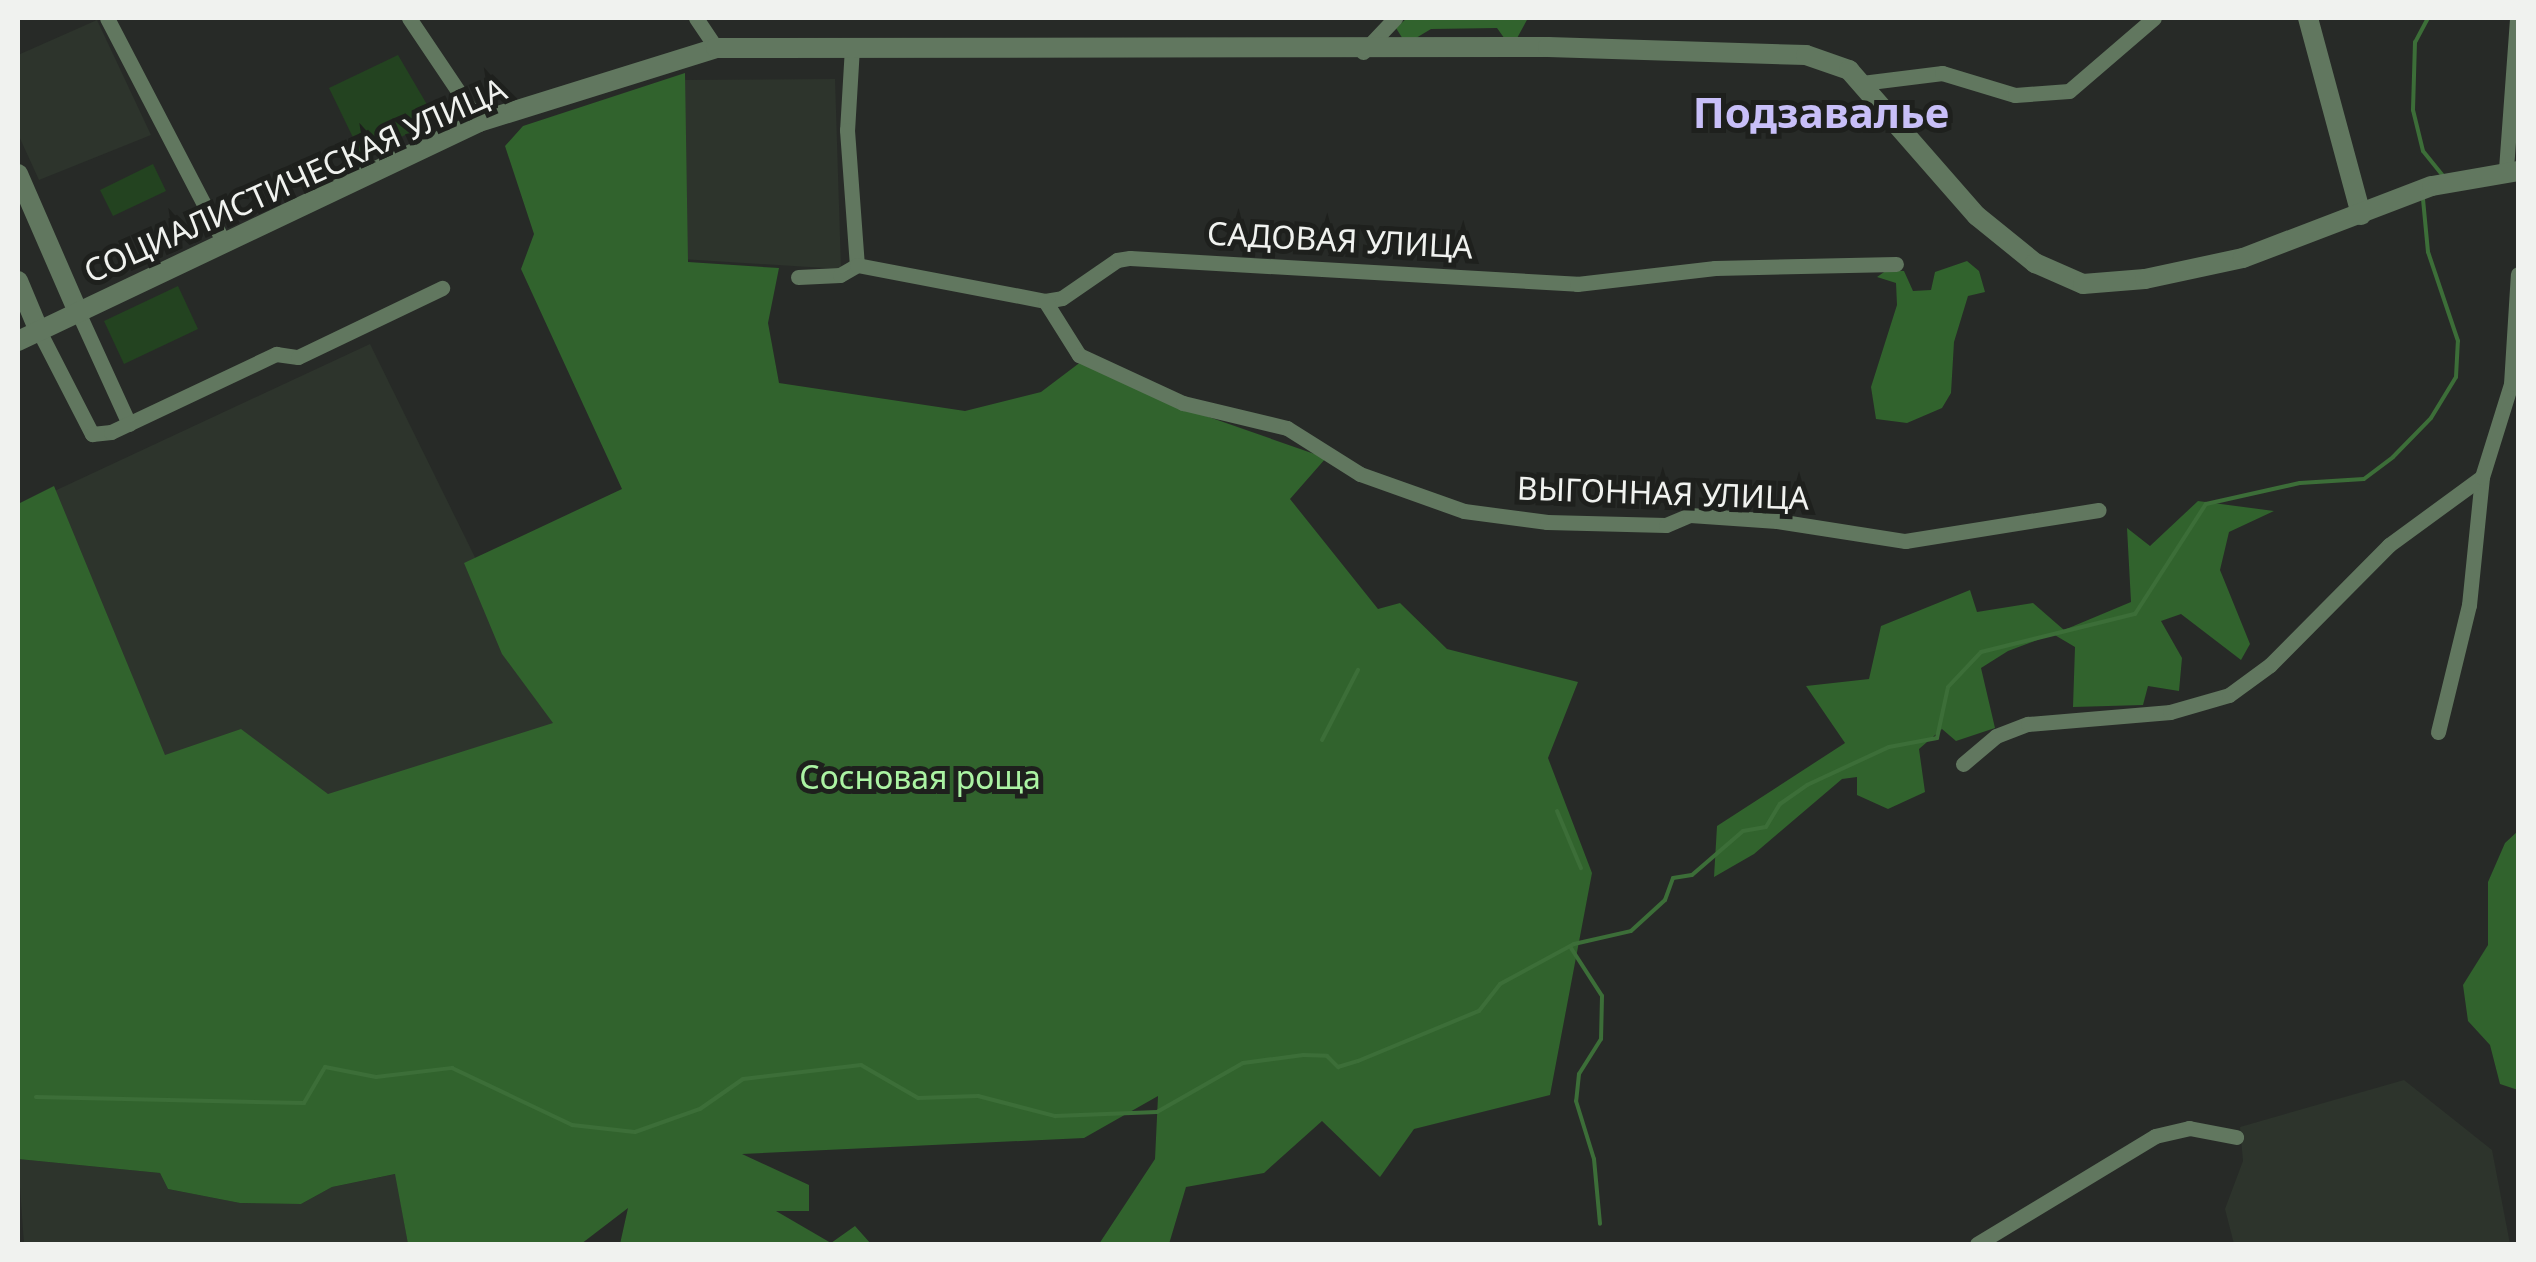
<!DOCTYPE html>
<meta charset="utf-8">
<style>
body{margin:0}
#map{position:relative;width:2536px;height:1262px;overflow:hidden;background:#272a27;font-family:"Noto Sans",sans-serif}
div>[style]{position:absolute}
.built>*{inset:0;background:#2d342c}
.green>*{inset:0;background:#234320}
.forest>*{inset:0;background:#31632d}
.stream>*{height:4px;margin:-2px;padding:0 2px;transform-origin:2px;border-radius:2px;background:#3c6e38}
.minor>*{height:15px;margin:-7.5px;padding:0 7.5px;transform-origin:7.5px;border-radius:7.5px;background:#61775f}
.tertiary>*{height:20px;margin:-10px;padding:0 10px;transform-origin:10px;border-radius:10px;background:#61775f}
span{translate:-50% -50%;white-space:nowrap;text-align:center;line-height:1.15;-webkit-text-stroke:10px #1e201d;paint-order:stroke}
.street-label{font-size:32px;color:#f0f2ef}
.park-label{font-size:32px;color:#abf3a3}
.district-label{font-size:42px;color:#c8bff8;font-weight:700}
.frame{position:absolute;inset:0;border:20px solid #f0f2ef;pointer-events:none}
</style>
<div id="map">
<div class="built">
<i style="clip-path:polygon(97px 20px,151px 135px,39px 180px,18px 134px,18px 55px)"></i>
<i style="clip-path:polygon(835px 79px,841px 269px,618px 255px,674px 80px)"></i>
<i style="clip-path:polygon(370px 344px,561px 732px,304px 820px,18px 851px,18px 508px)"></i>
<i style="clip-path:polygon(2404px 1080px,2492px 1150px,2510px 1244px,2234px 1244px,2225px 1209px,2243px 1161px,2240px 1127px)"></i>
<i style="clip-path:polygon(18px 1159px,160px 1173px,168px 1189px,240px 1203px,301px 1204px,332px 1187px,396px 1174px,408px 1244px,24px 1244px)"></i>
</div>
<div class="green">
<i style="clip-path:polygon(398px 55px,436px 120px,362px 156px,329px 88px)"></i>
<i style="clip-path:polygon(153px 164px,166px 191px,113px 216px,100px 190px)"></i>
<i style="clip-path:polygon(178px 286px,198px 329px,124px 364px,104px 321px)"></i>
</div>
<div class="forest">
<i style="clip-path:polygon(1407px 18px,1528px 18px,1516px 40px,1507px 42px,1497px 28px,1431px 29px,1406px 44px,1396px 28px)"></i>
<i style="clip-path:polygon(685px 73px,688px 262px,779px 268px,768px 323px,779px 383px,965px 411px,1041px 392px,1082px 361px,1183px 408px,1326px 458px,1290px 499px,1378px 609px,1400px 603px,1447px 649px,1578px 682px,1548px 758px,1592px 873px,1550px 1095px,1414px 1129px,1380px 1177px,1322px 1121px,1264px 1173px,1186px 1187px,1169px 1244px,1099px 1244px,1155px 1159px,1158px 1096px,1084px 1138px,742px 1154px,809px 1185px,809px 1211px,776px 1211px,831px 1243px,855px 1226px,871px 1244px,620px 1244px,628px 1208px,581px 1244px,408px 1244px,395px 1174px,332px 1187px,301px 1204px,240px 1203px,168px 1189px,160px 1173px,18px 1159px,18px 504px,54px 486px,165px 755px,241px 729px,328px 794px,553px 723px,502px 654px,464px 563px,622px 489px,521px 269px,534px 234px,505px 146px,523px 126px)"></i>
<i style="clip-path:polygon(1967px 261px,1979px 271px,1985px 292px,1968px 296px,1954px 342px,1951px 393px,1942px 408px,1907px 423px,1876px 419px,1871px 387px,1897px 305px,1896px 283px,1877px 277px,1887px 270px,1904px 271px,1913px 291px,1931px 290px,1935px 272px)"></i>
<i style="clip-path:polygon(2198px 501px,2274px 511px,2229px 532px,2220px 570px,2250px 644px,2241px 660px,2181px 614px,2161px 621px,2182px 658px,2179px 691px,2148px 686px,2143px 705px,2073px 707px,2075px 647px,2053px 634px,2008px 651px,1981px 668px,1995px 728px,1956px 741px,1942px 729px,1919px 749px,1925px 792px,1888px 809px,1857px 795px,1857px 777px,1842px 779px,1754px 854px,1714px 877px,1717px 826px,1845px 743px,1806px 686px,1869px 679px,1881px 626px,1970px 590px,1977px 612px,2033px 603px,2064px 630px,2131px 602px,2127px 528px,2150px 546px)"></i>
<i style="clip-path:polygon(2518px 831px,2518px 1090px,2500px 1084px,2490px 1045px,2468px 1021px,2463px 985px,2488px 945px,2488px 882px,2505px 843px)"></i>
</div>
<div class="stream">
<i style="left:2428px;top:18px;width:27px;rotate:118deg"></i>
<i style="left:2415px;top:42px;width:68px;rotate:91.7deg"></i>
<i style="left:2413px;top:110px;width:42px;rotate:76.3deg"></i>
<i style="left:2423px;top:151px;width:33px;rotate:51deg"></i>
<i style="left:1322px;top:740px;width:79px;rotate:-62.8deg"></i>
<i style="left:1557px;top:811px;width:62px;rotate:67.2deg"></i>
<i style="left:1571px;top:948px;width:57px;rotate:57.1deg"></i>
<i style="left:1602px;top:996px;width:43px;rotate:91.3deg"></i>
<i style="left:1601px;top:1039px;width:41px;rotate:122.2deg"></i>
<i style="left:1579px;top:1074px;width:27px;rotate:96deg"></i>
<i style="left:1576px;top:1101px;width:61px;rotate:72.8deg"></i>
<i style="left:1594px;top:1159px;width:65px;rotate:84.7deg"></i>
<i style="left:36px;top:1097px;width:268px;rotate:1.3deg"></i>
<i style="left:304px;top:1103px;width:42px;rotate:-59.7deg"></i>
<i style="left:325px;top:1067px;width:52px;rotate:11.1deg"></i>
<i style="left:376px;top:1077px;width:77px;rotate:-6.8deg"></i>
<i style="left:452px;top:1068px;width:133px;rotate:25.4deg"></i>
<i style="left:572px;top:1125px;width:63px;rotate:6.3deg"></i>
<i style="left:635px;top:1132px;width:69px;rotate:-19.5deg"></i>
<i style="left:700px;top:1109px;width:52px;rotate:-34.9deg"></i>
<i style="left:743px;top:1079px;width:119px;rotate:-6.8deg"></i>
<i style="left:861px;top:1065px;width:66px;rotate:30.1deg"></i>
<i style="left:918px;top:1098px;width:60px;rotate:-1.9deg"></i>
<i style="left:978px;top:1096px;width:80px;rotate:14.6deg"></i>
<i style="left:1055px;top:1116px;width:102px;rotate:-2.2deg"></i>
<i style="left:1157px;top:1112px;width:99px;rotate:-29.7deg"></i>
<i style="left:1243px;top:1063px;width:61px;rotate:-7.6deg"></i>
<i style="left:1303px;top:1055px;width:24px;rotate:2deg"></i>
<i style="left:1327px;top:1056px;width:16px;rotate:45deg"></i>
<i style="left:1338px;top:1067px;width:21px;rotate:-17deg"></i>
<i style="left:1358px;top:1061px;width:131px;rotate:-22.5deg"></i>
<i style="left:1479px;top:1011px;width:34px;rotate:-52deg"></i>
<i style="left:1500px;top:984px;width:84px;rotate:-28.4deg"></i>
<i style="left:1574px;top:944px;width:58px;rotate:-12.8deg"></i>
<i style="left:1631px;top:931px;width:46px;rotate:-42.4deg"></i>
<i style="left:1665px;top:900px;width:23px;rotate:-70deg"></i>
<i style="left:1673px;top:878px;width:19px;rotate:-9deg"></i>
<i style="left:1692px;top:875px;width:67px;rotate:-40.8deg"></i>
<i style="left:1743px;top:831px;width:23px;rotate:-10deg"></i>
<i style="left:1766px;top:827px;width:27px;rotate:-59deg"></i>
<i style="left:1780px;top:804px;width:33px;rotate:-35deg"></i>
<i style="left:1807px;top:785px;width:90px;rotate:-24.9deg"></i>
<i style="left:1889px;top:747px;width:49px;rotate:-10.6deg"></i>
<i style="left:1937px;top:738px;width:52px;rotate:-77.8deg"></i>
<i style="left:1948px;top:687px;width:48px;rotate:-46.7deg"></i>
<i style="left:1981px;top:652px;width:159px;rotate:-13.9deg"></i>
<i style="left:2135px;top:614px;width:131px;rotate:-57.2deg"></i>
<i style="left:2206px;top:504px;width:96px;rotate:-12.6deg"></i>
<i style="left:2300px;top:483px;width:64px;rotate:-3.6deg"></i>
<i style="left:2364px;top:479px;width:36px;rotate:-37deg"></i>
<i style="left:2393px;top:457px;width:54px;rotate:-45.7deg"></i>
<i style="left:2431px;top:418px;width:48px;rotate:-58.6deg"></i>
<i style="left:2456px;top:377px;width:36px;rotate:-87deg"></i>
<i style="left:2458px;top:341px;width:94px;rotate:-108.6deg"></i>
<i style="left:2428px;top:252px;width:53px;rotate:-95.4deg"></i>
</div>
<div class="minor">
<i style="left:107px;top:18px;width:254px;rotate:62.5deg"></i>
<i style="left:409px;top:18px;width:125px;rotate:56.1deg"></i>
<i style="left:696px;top:18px;width:36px;rotate:56deg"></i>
<i style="left:852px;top:47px;width:83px;rotate:93.4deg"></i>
<i style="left:847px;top:130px;width:135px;rotate:85.8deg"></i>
<i style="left:1363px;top:52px;width:47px;rotate:-46.7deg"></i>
<i style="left:1862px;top:83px;width:81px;rotate:-7.1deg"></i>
<i style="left:1942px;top:73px;width:76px;rotate:16.8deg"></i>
<i style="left:2015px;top:95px;width:54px;rotate:-4.2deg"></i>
<i style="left:2069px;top:91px;width:112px;rotate:-40.7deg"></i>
<i style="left:2506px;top:169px;width:151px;rotate:-85.8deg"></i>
<i style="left:798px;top:277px;width:42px;rotate:-2.7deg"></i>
<i style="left:840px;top:275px;width:20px;rotate:-30deg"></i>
<i style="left:857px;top:265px;width:191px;rotate:10.8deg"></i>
<i style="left:1045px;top:301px;width:17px;rotate:-10deg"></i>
<i style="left:1062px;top:298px;width:67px;rotate:-34.6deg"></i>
<i style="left:1117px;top:260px;width:13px;rotate:-9deg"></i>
<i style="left:1130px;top:258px;width:448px;rotate:3.3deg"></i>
<i style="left:1577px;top:284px;width:139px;rotate:-6.6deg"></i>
<i style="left:1715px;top:268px;width:181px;rotate:-1.3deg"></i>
<i style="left:1045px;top:301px;width:64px;rotate:57.8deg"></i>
<i style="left:1079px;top:355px;width:115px;rotate:24.8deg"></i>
<i style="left:1183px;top:403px;width:107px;rotate:13.5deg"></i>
<i style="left:1287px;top:428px;width:86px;rotate:32.2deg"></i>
<i style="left:1360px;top:474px;width:110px;rotate:19.6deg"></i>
<i style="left:1464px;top:511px;width:84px;rotate:7.5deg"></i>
<i style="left:1547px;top:522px;width:119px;rotate:1.4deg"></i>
<i style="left:1666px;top:525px;width:26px;rotate:-23deg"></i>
<i style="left:1690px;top:515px;width:87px;rotate:3.9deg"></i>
<i style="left:1777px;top:521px;width:130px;rotate:8.9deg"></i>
<i style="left:1905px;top:541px;width:196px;rotate:-9.1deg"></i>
<i style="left:78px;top:312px;width:123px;rotate:65.5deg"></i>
<i style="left:39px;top:331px;width:116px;rotate:62.8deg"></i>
<i style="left:92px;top:434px;width:19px;rotate:-6deg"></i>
<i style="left:111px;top:432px;width:183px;rotate:-25.3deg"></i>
<i style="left:276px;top:354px;width:22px;rotate:8deg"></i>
<i style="left:298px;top:357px;width:160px;rotate:-25.6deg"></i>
<i style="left:2438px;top:732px;width:131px;rotate:-76.3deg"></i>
<i style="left:2469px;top:605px;width:129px;rotate:-84.2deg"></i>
<i style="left:1963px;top:764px;width:43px;rotate:-40.3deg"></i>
<i style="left:1996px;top:736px;width:34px;rotate:-21deg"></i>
<i style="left:2028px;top:724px;width:143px;rotate:-4.8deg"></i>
<i style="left:2170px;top:712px;width:61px;rotate:-16.1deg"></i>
<i style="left:2229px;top:695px;width:51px;rotate:-36.2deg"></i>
<i style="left:2270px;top:665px;width:169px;rotate:-45.2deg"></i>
<i style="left:2389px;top:545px;width:115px;rotate:-36.2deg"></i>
<i style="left:2482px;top:477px;width:97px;rotate:-72.7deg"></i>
<i style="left:2511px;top:384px;width:110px;rotate:-86.4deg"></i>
<i style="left:1977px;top:1244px;width:208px;rotate:-31.2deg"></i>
<i style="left:2155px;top:1136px;width:35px;rotate:-13deg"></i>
<i style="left:2189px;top:1128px;width:48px;rotate:10.8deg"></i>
</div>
<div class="tertiary">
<i style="left:2308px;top:18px;width:204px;rotate:74.9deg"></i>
<i style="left:18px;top:174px;width:150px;rotate:66.5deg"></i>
<i style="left:18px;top:281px;width:54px;rotate:67.2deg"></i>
<i style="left:18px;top:341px;width:510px;rotate:-25.41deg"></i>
<i style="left:479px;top:122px;width:248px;rotate:-17.3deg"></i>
<i style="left:716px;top:48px;width:832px;rotate:-0.07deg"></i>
<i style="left:1548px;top:47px;width:258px;rotate:1.8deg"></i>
<i style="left:1806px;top:55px;width:46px;rotate:19.2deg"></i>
<i style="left:1849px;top:70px;width:194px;rotate:48.8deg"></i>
<i style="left:1977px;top:216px;width:75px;rotate:39deg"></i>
<i style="left:2035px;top:263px;width:52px;rotate:23.6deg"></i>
<i style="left:2083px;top:284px;width:62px;rotate:-4.6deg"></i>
<i style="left:2145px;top:279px;width:100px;rotate:-12.1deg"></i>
<i style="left:2243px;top:258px;width:202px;rotate:-20.9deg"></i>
<i style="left:2432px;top:186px;width:87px;rotate:-9.9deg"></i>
</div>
<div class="street-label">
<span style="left:295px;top:180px;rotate:-24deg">СОЦИАЛИСТИЧЕСКАЯ УЛИЦА</span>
<span style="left:1340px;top:240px;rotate:3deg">САДОВАЯ УЛИЦА</span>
<span style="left:1663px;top:493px;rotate:2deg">ВЫГОННАЯ УЛИЦА</span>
</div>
<div class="park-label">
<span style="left:920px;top:777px">Сосновая роща</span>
</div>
<div class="district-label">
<span style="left:1821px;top:112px">Подзавалье</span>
</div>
<div class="frame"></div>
</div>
